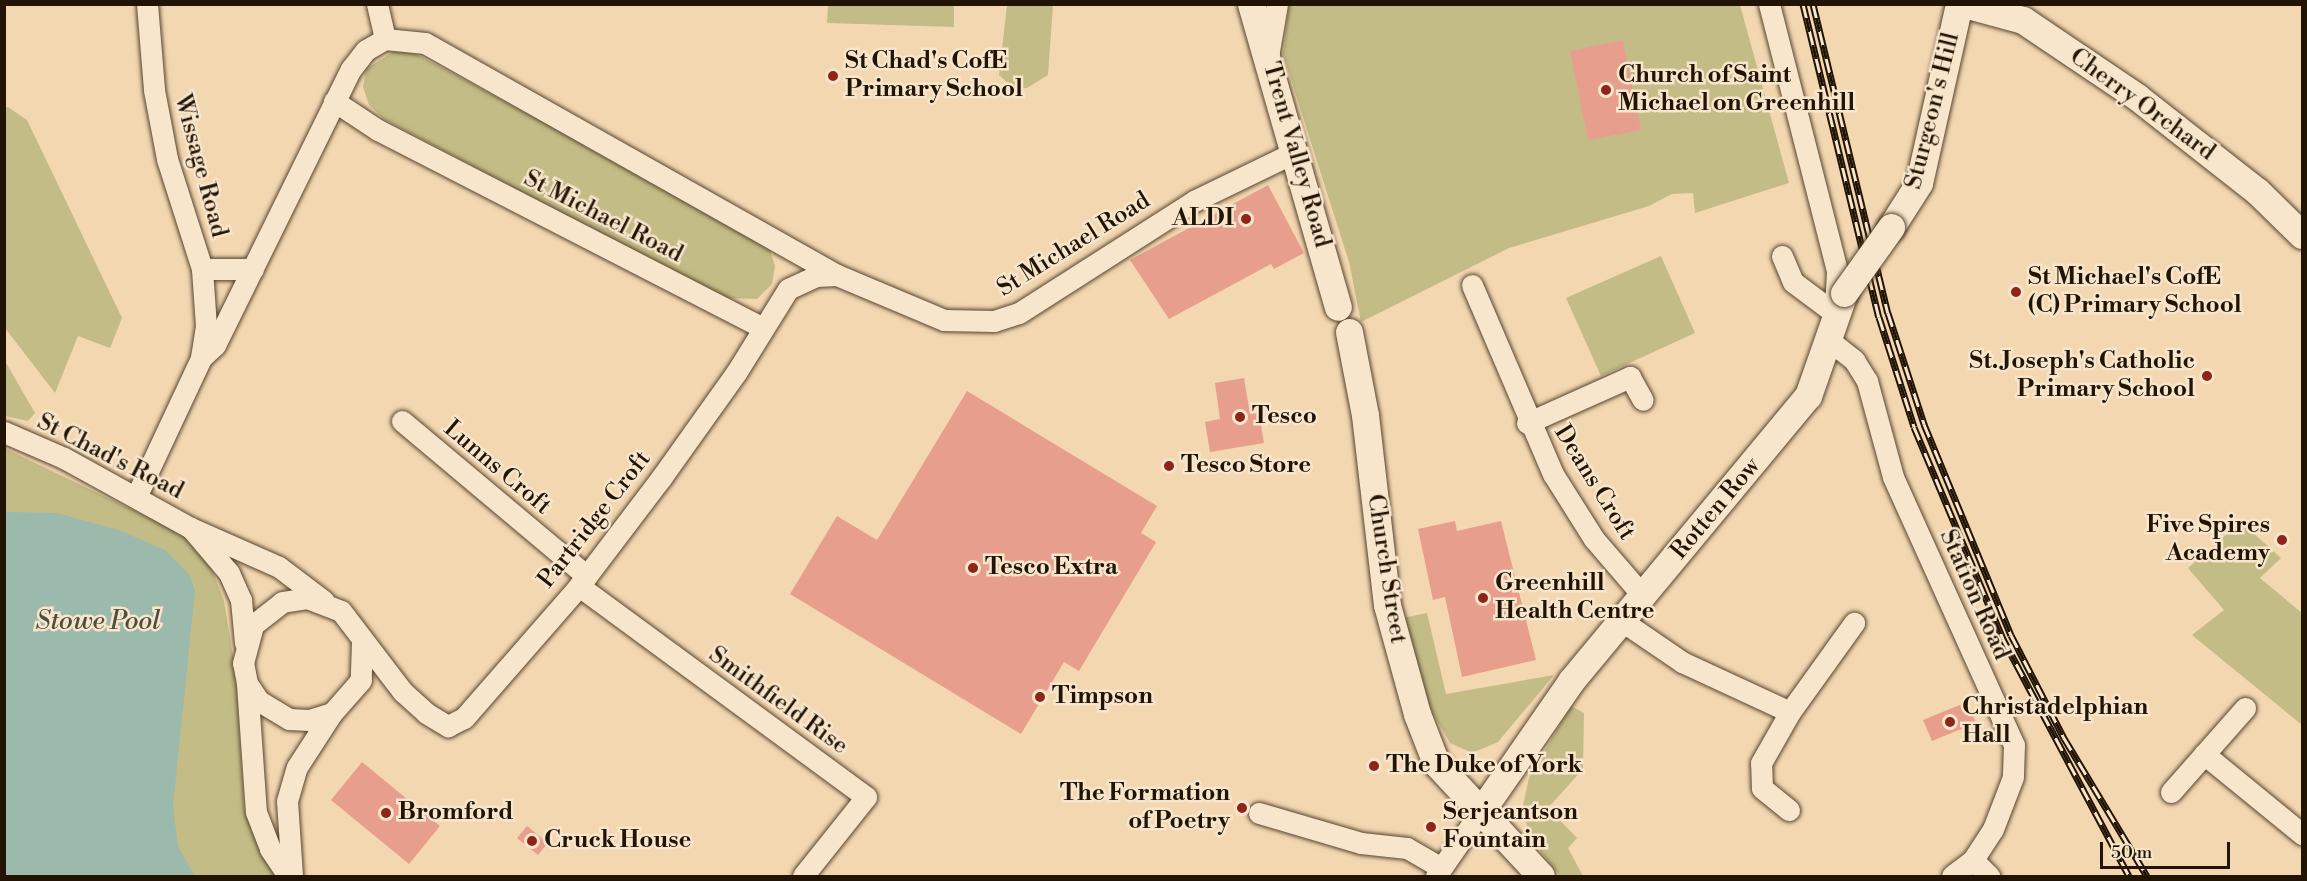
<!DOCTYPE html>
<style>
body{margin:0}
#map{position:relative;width:2307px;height:881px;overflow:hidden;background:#f3d7b1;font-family:"Libre Bodoni",serif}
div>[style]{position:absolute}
.green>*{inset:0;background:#c3bc86}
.water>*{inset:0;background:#9bbaac}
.building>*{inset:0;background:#e89e8d}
.roads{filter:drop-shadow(0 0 2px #56452f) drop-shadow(0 0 2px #56452f)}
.minor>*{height:21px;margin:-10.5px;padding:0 10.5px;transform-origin:10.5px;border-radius:10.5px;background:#f7e5cc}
.tertiary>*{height:27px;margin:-13.5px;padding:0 13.5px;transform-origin:13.5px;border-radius:13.5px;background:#f7e5cc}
.rail>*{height:7px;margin-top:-3.5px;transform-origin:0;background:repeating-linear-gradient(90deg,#f7e5cc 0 14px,#211404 0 28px);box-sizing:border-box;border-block:2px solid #211404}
.bridges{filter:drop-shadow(0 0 2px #56452f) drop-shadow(0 0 2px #56452f)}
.tertiary-bridge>*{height:27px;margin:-13.5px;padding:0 13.5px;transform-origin:13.5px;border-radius:13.5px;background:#f7e5cc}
.dots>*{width:16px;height:16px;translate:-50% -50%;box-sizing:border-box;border:3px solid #f7e5cc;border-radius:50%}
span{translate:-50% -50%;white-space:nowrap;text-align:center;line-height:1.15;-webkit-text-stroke:5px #f7e5cc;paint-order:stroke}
.poi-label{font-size:24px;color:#211404;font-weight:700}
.left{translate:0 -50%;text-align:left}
.right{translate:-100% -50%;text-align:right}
.street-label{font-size:24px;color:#211404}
.water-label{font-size:26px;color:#4c4e3f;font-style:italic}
.frame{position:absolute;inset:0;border:6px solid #211404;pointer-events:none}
.scale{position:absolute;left:2100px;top:842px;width:130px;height:27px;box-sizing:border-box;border:3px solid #211404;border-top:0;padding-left:8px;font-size:18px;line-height:21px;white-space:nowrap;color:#211404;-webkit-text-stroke:4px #f7e5cc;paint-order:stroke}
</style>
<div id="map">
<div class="green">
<i style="clip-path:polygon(828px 5px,954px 5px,954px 27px,827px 23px)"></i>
<i style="clip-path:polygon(1007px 5px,1053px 5px,1048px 75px,1027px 88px,1012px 87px,999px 75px)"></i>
<i style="clip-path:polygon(1289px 5px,1740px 5px,1789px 183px,1695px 213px,1693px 193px,1672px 194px,1649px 206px,1509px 248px,1361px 322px,1349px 262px,1283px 54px)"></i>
<i style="clip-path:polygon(396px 50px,416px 54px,753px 234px,770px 250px,775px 266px,772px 284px,757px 299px,723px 298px,384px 119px,369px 105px,363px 87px,366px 69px)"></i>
<i style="clip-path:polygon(8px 107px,27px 120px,122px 318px,110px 348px,78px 336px,55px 393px,5px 328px,4px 108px)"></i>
<i style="clip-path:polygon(1661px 256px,1695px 333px,1601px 376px,1566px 298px)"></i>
<i style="clip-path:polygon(5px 361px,35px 413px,28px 421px,5px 416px)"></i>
<i style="clip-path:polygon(4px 448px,187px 536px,209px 561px,224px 601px,236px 675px,244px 809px,276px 876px,5px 876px)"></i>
<i style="clip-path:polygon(2241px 522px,2281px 558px,2260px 578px,2302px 613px,2302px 725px,2192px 635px,2224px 610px,2188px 568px)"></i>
<i style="clip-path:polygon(1427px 613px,1446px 694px,1554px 675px,1498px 742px,1472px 753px,1450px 743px,1430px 708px,1403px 618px)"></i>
<i style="clip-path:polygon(1571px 706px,1584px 713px,1583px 769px,1548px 808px,1577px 838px,1568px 848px,1583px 876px,1560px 876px,1532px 840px,1522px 810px,1529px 778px)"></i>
</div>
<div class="water">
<i style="clip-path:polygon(5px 512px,57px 513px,119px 530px,165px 550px,190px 575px,195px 591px,173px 806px,178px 847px,195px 876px,5px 876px)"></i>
</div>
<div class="building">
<i style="clip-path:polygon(1623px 40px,1641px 130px,1588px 140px,1570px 51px)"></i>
<i style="clip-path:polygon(1268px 185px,1304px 253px,1274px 269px,1271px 264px,1169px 319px,1130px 260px)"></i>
<i style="clip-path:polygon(1244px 378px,1250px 414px,1259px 413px,1264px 443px,1210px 452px,1205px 422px,1220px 419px,1215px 383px)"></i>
<i style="clip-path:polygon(967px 391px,1157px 506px,1141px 533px,1156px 542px,1079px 671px,1064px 662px,1021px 734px,790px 594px,837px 516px,877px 540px)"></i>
<i style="clip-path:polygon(1455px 521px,1457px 531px,1501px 521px,1536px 660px,1462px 677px,1445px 597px,1433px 600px,1418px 529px)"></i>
<i style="clip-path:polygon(1967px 702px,1976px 723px,1932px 741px,1923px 720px)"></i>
<i style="clip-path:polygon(362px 762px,440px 826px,409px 864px,331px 800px)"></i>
<i style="clip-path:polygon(527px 826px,548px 843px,538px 855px,517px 838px)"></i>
</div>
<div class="roads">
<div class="minor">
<i style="left:147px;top:4px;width:86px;rotate:85.3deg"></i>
<i style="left:154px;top:90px;width:70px;rotate:79.3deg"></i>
<i style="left:167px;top:159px;width:115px;rotate:72.3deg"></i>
<i style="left:202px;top:269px;width:57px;rotate:86deg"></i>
<i style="left:206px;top:326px;width:32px;rotate:99deg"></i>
<i style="left:377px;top:4px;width:36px;rotate:77deg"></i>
<i style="left:1769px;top:4px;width:276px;rotate:75.7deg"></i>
<i style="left:1837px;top:271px;width:39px;rotate:93deg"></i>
<i style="left:1268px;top:57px;width:54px;rotate:-80.4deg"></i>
<i style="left:334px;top:101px;width:53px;rotate:33.4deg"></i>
<i style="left:378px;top:130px;width:433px;rotate:27.2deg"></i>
<i style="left:1782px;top:256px;width:28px;rotate:67deg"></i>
<i style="left:1793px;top:282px;width:54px;rotate:36.7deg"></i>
<i style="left:202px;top:269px;width:51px"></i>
<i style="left:1472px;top:285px;width:206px;rotate:66.8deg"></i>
<i style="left:1553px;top:474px;width:77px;rotate:57.8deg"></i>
<i style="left:1594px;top:539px;width:75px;rotate:49.3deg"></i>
<i style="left:1826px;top:338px;width:36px;rotate:38deg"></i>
<i style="left:1854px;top:360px;width:25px;rotate:58deg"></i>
<i style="left:1867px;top:381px;width:99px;rotate:74.8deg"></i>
<i style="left:1893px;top:477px;width:294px;rotate:65.7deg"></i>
<i style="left:2014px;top:745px;width:32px;rotate:92deg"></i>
<i style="left:2013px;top:777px;width:56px;rotate:111deg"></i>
<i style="left:1993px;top:829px;width:37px;rotate:123deg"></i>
<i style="left:1973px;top:860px;width:26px;rotate:143deg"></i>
<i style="left:402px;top:421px;width:241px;rotate:40deg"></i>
<i style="left:1527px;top:423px;width:113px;rotate:-24.1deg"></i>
<i style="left:1630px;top:377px;width:26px;rotate:61deg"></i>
<i style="left:4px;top:432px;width:65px;rotate:23.4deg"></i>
<i style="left:64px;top:458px;width:145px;rotate:28.9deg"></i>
<i style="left:191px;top:528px;width:96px;rotate:23.9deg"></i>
<i style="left:279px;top:567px;width:56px;rotate:37.1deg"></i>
<i style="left:136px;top:497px;width:153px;rotate:-64.9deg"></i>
<i style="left:201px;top:358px;width:19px;rotate:-43deg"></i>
<i style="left:215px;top:345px;width:308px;rotate:-63.8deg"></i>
<i style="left:351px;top:69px;width:24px;rotate:-52deg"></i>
<i style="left:366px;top:50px;width:22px;rotate:-30deg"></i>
<i style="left:385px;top:39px;width:40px;rotate:5.7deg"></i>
<i style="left:425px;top:43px;width:473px;rotate:29.4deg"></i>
<i style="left:191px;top:528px;width:59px;rotate:49.8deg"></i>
<i style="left:229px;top:573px;width:30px;rotate:66deg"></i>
<i style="left:241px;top:600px;width:43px;rotate:84.7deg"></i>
<i style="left:579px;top:586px;width:356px;rotate:36.3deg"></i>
<i style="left:866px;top:797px;width:101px;rotate:128.6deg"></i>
<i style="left:1622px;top:621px;width:73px;rotate:34.3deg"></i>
<i style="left:1682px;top:662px;width:119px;rotate:24.8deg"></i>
<i style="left:1790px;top:712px;width:110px;rotate:-54.3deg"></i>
<i style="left:362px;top:642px;width:38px;rotate:92deg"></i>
<i style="left:361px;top:680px;width:44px;rotate:131.3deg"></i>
<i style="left:332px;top:713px;width:24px;rotate:163deg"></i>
<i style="left:309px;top:720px;width:20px;rotate:-177deg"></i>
<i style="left:289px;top:719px;width:35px;rotate:-149deg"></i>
<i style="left:259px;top:701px;width:22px;rotate:-124deg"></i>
<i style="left:247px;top:683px;width:20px;rotate:-101deg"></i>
<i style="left:243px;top:663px;width:39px;rotate:-75deg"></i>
<i style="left:253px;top:625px;width:37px;rotate:-38deg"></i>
<i style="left:282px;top:602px;width:25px;rotate:-9deg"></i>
<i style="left:307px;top:598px;width:36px;rotate:21deg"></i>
<i style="left:341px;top:611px;width:102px;rotate:52.6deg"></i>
<i style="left:403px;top:692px;width:31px;rotate:42deg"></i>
<i style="left:426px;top:713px;width:26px;rotate:31deg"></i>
<i style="left:448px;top:726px;width:18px;rotate:-27deg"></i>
<i style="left:464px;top:718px;width:175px;rotate:-48.9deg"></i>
<i style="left:579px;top:586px;width:136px;rotate:-52.8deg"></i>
<i style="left:661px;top:478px;width:129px;rotate:-54.5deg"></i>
<i style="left:736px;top:373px;width:99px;rotate:-58.2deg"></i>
<i style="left:788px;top:289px;width:31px;rotate:-25deg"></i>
<i style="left:816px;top:276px;width:21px;rotate:-3deg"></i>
<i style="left:837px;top:275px;width:116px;rotate:22.8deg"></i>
<i style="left:944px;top:320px;width:50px;rotate:1.1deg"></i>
<i style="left:994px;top:321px;width:26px;rotate:-18deg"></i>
<i style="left:1019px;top:313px;width:208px;rotate:-32.6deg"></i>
<i style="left:1194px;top:201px;width:114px;rotate:-25.9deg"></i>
<i style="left:247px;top:684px;width:128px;rotate:86deg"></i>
<i style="left:256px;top:812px;width:40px;rotate:69deg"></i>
<i style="left:270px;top:849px;width:32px;rotate:56deg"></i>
<i style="left:2204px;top:754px;width:127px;rotate:39.2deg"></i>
<i style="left:2171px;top:792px;width:112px;rotate:-48.6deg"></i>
<i style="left:1789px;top:810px;width:35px;rotate:-141deg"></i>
<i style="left:1762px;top:788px;width:25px;rotate:-92deg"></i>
<i style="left:1761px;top:763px;width:59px;rotate:-60.4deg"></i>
<i style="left:1259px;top:813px;width:106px;rotate:16.4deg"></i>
<i style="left:1361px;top:843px;width:46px;rotate:6.2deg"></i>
<i style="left:1407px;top:848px;width:39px;rotate:30deg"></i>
<i style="left:1973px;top:860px;width:23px;rotate:45deg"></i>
<i style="left:292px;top:876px;width:75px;rotate:-93.8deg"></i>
<i style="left:287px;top:801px;width:35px;rotate:-74deg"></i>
<i style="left:297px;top:767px;width:64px;rotate:-57.1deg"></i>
<i style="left:1436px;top:876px;width:75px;rotate:-55.3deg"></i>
</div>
<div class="tertiary">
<i style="left:1251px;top:4px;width:315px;rotate:74deg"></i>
<i style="left:1964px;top:4px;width:61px;rotate:15.2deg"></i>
<i style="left:2023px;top:20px;width:138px;rotate:34deg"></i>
<i style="left:2137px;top:97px;width:152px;rotate:38.1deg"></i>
<i style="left:2257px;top:191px;width:63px;rotate:44.4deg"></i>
<i style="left:1891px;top:227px;width:52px;rotate:-57.5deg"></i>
<i style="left:1919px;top:183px;width:183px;rotate:-77.4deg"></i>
<i style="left:1349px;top:332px;width:85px;rotate:79.1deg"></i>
<i style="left:1365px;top:415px;width:191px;rotate:83.4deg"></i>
<i style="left:1387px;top:605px;width:113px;rotate:74.6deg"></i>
<i style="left:1417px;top:714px;width:53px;rotate:68.8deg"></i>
<i style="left:1436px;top:763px;width:154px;rotate:47.1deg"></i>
<i style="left:1479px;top:814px;width:162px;rotate:-55.3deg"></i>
<i style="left:1571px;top:681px;width:371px;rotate:-50.3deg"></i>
<i style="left:1808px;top:396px;width:109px;rotate:-70.7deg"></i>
</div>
</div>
<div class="rail">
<i style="left:1803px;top:4px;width:322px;rotate:76.4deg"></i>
<i style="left:1879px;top:317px;width:115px;rotate:72.3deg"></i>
<i style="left:1914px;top:427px;width:230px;rotate:67.2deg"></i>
<i style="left:2003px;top:639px;width:268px;rotate:62deg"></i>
<i style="left:1813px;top:4px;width:318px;rotate:76.4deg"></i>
<i style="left:1888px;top:313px;width:117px;rotate:72deg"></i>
<i style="left:1924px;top:424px;width:228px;rotate:67.6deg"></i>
<i style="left:2011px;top:635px;width:116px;rotate:62.8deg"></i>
<i style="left:2064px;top:738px;width:161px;rotate:59deg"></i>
</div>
<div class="bridges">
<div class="tertiary-bridge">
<i style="left:1844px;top:293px;width:81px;rotate:-54.5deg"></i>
</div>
</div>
<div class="dots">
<i style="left:833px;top:76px;background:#8f2418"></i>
<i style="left:1606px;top:90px;background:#8f2418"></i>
<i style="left:1246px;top:219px;background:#8f2418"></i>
<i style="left:2016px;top:292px;background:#8f2418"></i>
<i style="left:2207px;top:376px;background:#8f2418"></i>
<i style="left:1240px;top:417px;background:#8f2418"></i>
<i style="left:1169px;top:466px;background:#8f2418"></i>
<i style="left:2282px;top:540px;background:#8f2418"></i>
<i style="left:973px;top:568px;background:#8f2418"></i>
<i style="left:1483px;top:598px;background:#8f2418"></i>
<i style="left:1040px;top:697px;background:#8f2418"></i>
<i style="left:1950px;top:722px;background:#8f2418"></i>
<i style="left:1374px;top:766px;background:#8f2418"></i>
<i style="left:1242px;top:808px;background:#8f2418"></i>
<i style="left:386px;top:813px;background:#8f2418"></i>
<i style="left:1431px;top:827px;background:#8f2418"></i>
<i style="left:532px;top:841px;background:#8f2418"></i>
</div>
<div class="poi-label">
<span class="left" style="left:845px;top:76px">St Chad's CofE<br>Primary School</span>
<span class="left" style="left:1618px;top:90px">Church of Saint<br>Michael on Greenhill</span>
<span class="right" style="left:1234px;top:219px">ALDI</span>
<span class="left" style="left:2028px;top:292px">St Michael's CofE<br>(C) Primary School</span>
<span class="right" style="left:2195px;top:376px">St. Joseph's Catholic<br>Primary School</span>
<span class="left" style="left:1252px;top:417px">Tesco</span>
<span class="left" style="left:1181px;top:466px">Tesco Store</span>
<span class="right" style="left:2270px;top:540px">Five Spires<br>Academy</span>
<span class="left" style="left:985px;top:568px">Tesco Extra</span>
<span class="left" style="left:1495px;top:598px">Greenhill<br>Health Centre</span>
<span class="left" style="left:1052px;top:697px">Timpson</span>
<span class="left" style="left:1962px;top:722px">Christadelphian<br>Hall</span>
<span class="left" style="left:1386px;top:766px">The Duke of York</span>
<span class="right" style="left:1230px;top:808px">The Formation<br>of Poetry</span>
<span class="left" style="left:398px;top:813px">Bromford</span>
<span class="left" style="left:1443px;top:827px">Serjeantson<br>Fountain</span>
<span class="left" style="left:544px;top:841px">Cruck House</span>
</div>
<div class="street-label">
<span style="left:2142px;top:105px;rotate:36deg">Cherry Orchard</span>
<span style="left:1933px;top:111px;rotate:-76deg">Sturgeon's Hill</span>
<span style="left:1296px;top:155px;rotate:74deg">Trent Valley Road</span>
<span style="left:200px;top:166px;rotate:75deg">Wissage Road</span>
<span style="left:603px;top:217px;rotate:27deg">St Michael Road</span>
<span style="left:1074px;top:245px;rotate:-32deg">St Michael Road</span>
<span style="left:110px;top:457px;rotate:27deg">St Chad's Road</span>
<span style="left:497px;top:468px;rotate:40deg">Lunns Croft</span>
<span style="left:1594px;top:483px;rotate:58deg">Deans Croft</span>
<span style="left:1716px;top:509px;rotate:-50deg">Rotten Row</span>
<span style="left:595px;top:520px;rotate:-52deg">Partridge Croft</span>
<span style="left:1386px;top:569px;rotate:81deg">Church Street</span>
<span style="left:1974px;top:595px;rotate:66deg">Station Road</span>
<span style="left:778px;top:701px;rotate:36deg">Smithfield Rise</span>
</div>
<div class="water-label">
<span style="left:98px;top:622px">Stowe Pool</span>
</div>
<div class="frame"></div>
<div class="scale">50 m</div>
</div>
